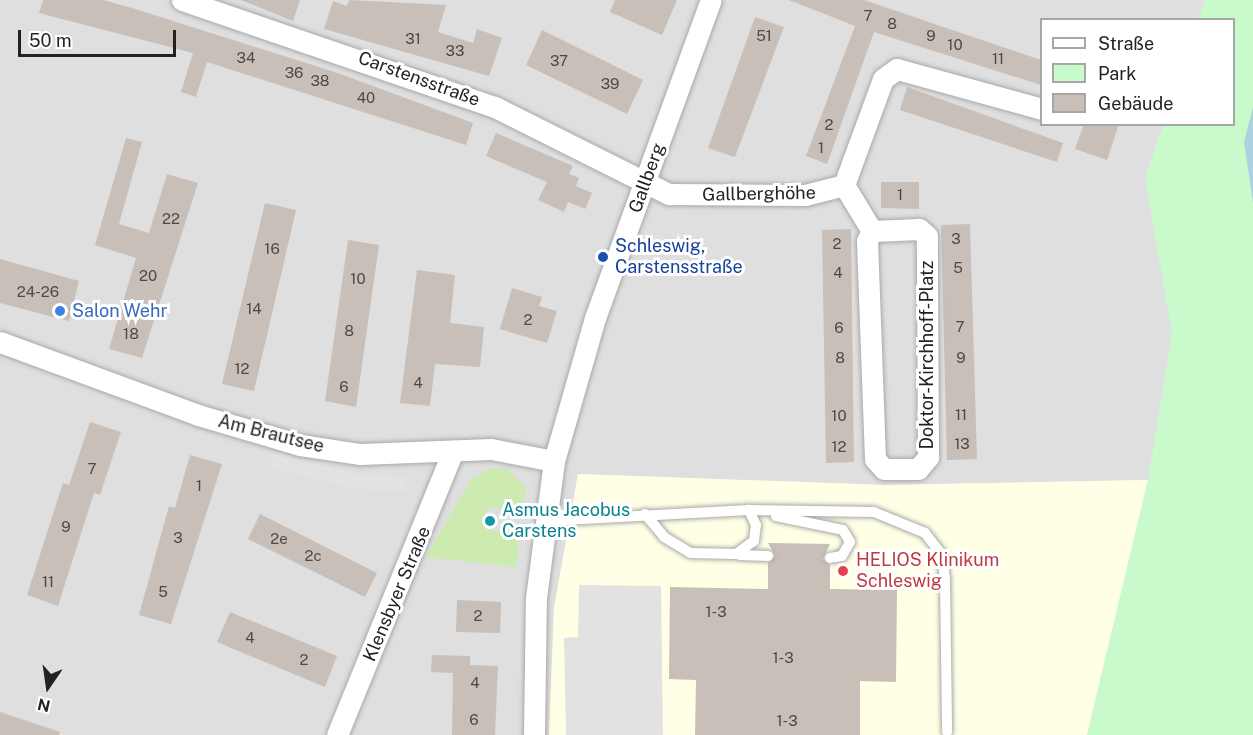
<!DOCTYPE html>
<meta charset="utf-8">
<style>
body{margin:0}
#map{position:relative;width:1253px;height:735px;overflow:hidden;background:#f2efe9;font-family:"Public Sans",sans-serif}
div>[style]{position:absolute}
.residential>*{inset:0;background:#e0dfdf}
.education>*{inset:0;background:#ffffe5}
.grass>*{inset:0;background:#cdebb0}
.park>*{inset:0;background:#c8facc}
.parking>*{inset:0;background:#e2e2e2}
.water>*{inset:0;background:#aad3df}
.building>*{inset:0;background:#c7bfb8}
.roads{filter:drop-shadow(0 0 2px #a9a9a9) drop-shadow(0 0 2px #a9a9a9)}
.lane>*{height:10px;margin:-5px;padding:0 5px;transform-origin:5px;border-radius:5px;background:#fff}
.street>*{height:21px;margin:-10.5px;padding:0 10.5px;transform-origin:10.5px;border-radius:10.5px;background:#fff}
.dots>*{width:16px;height:16px;translate:-50% -50%;box-sizing:border-box;border:3px solid #fff;border-radius:50%}
span{translate:-50% -50%;white-space:nowrap;text-align:center;line-height:1.15;-webkit-text-stroke:6px #fff;paint-order:stroke}
.number-label{font-size:15px;color:#4b4948}
.number-label span{-webkit-text-stroke-width:0}
.street-label{font-size:18px;color:#222}
.transit-label{font-size:18px;color:#164399}
.left{translate:0 -50%;text-align:left}
.shop-label{font-size:18px;color:#366cbe}
.culture-label{font-size:18px;color:#0d838f}
.health-label{font-size:18px;color:#be3a42}
.legend{position:absolute;left:1040px;top:18px;width:195px;height:108px;box-sizing:border-box;background:#fff;border:2px solid #a7a7a7;margin:0;padding:8px 10px;list-style:none;font-size:18px;color:#222}
.legend li{display:flex;align-items:center;gap:12px;height:30px}
.legend b{width:30px;border:2px solid #a7a7a7}
.north{position:absolute;left:18px;top:657px;width:60px;height:60px;-webkit-text-stroke:4px #fff;paint-order:stroke;rotate:193deg;font-size:16px;font-weight:700;line-height:24px;text-align:center;color:#222}
.north::after{content:'';display:block;margin:auto;width:21px;height:27px;background:#222;clip-path:polygon(50% 0,100% 100%,50% 72%,0 100%)}
.scale{position:absolute;left:18px;top:30px;width:158px;height:27px;box-sizing:border-box;border:3px solid #222;border-top:0;padding-left:8px;font-size:18px;line-height:21px;white-space:nowrap;color:#222;-webkit-text-stroke:4px #fff;paint-order:stroke}
</style>
<div id="map">
<div class="residential">
<i style="clip-path:polygon(evenodd,0 0,1253px 0,1253px 735px,1087px 735px,1148px 480px,884px 485px,578px 474px,554px 608px,549px 735px,0 735px,0 0,1042px 20px,1234px 20px,1234px 124px,1042px 124px,1042px 20px)"></i>
</div>
<div class="education">
<i style="clip-path:polygon(578px 474px,884px 485px,1148px 480px,1087px 735px,549px 735px,554px 608px)"></i>
</div>
<div class="grass">
<i style="clip-path:polygon(491px 468px,507px 468px,526px 488px,522px 508px,485px 509px,485px 530px,519px 532px,517px 567px,426px 557px,470px 480px)"></i>
</div>
<div class="park">
<i style="clip-path:polygon(1205px 0,1253px 0,1253px 735px,1087px 735px,1148px 480px,1172px 334px,1145px 178px,1163px 125px,1234px 124px,1234px 20px,1198px 19px)"></i>
</div>
<div class="parking">
<i style="clip-path:polygon(275px 452px,356px 474px,405px 476px,405px 491px,354px 489px,270px 467px)"></i>
<i style="clip-path:polygon(579px 585px,661px 586px,663px 735px,566px 735px,564px 638px,578px 637px)"></i>
</div>
<div class="water">
<i style="clip-path:polygon(1253px 107px,1253px 203px,1244px 142px)"></i>
</div>
<div class="building">
<i style="clip-path:polygon(43px 0,103px 0,132px 8px,338px 73px,473px 123px,466px 145px,207px 62px,196px 97px,181px 92px,193px 53px,39px 13px)"></i>
<i style="clip-path:polygon(241px 0,300px 0,293px 21px)"></i>
<i style="clip-path:polygon(349px 0,446px 5px,438px 32px,473px 43px,477px 29px,502px 38px,489px 76px,324px 29px,333px 1px,347px 6px)"></i>
<i style="clip-path:polygon(615px 0,677px 0,662px 35px,610px 12px)"></i>
<i style="clip-path:polygon(789px 0,864px 0,1041px 60px,1041px 85px,874px 32px,827px 164px,806px 156px,855px 26px)"></i>
<i style="clip-path:polygon(755px 17px,784px 27px,735px 157px,708px 148px)"></i>
<i style="clip-path:polygon(542px 30px,643px 80px,627px 114px,526px 65px)"></i>
<i style="clip-path:polygon(907px 87px,1063px 143px,1057px 162px,900px 110px)"></i>
<i style="clip-path:polygon(1084px 124px,1119px 124px,1107px 160px,1075px 149px)"></i>
<i style="clip-path:polygon(496px 133px,573px 166px,569px 174px,579px 178px,576px 186px,592px 193px,585px 209px,568px 202px,564px 212px,538px 200px,547px 182px,486px 156px)"></i>
<i style="clip-path:polygon(126px 138px,142px 142px,119px 224px,149px 233px,167px 174px,198px 183px,142px 358px,109px 349px,136px 258px,95px 245px)"></i>
<i style="clip-path:polygon(881px 182px,919px 182px,919px 209px,881px 208px)"></i>
<i style="clip-path:polygon(265px 203px,296px 210px,254px 391px,222px 384px)"></i>
<i style="clip-path:polygon(970px 224px,977px 459px,947px 460px,941px 225px)"></i>
<i style="clip-path:polygon(851px 229px,854px 462px,826px 463px,822px 230px)"></i>
<i style="clip-path:polygon(348px 240px,379px 245px,356px 407px,325px 401px)"></i>
<i style="clip-path:polygon(0 259px,79px 281px,69px 321px,0 303px)"></i>
<i style="clip-path:polygon(417px 270px,455px 275px,450px 323px,484px 327px,480px 367px,435px 364px,430px 406px,400px 403px)"></i>
<i style="clip-path:polygon(512px 288px,542px 297px,539px 306px,557px 311px,547px 343px,500px 329px)"></i>
<i style="clip-path:polygon(90px 422px,121px 432px,100px 495px,94px 493px,58px 606px,27px 595px,63px 483px,69px 485px)"></i>
<i style="clip-path:polygon(190px 455px,222px 464px,171px 624px,139px 615px,169px 506px,175px 508px)"></i>
<i style="clip-path:polygon(260px 514px,377px 573px,365px 597px,248px 539px)"></i>
<i style="clip-path:polygon(768px 543px,830px 544px,823px 559px,830px 565px,830px 589px,897px 590px,896px 682px,860px 681px,860px 735px,695px 735px,696px 680px,669px 679px,670px 587px,768px 589px,768px 563px,775px 556px)"></i>
<i style="clip-path:polygon(457px 600px,501px 602px,500px 633px,456px 632px)"></i>
<i style="clip-path:polygon(230px 612px,337px 656px,325px 687px,217px 642px)"></i>
<i style="clip-path:polygon(432px 655px,470px 656px,470px 665px,498px 666px,495px 735px,452px 735px,453px 673px,431px 672px)"></i>
<i style="clip-path:polygon(0 712px,60px 732px,59px 735px,0 735px)"></i>
</div>
<div class="roads">
<div class="lane">
<i style="left:645px;top:514px;width:30px;rotate:50deg"></i>
<i style="left:664px;top:537px;width:31px;rotate:31deg"></i>
<i style="left:691px;top:553px;width:45px;rotate:1.3deg"></i>
<i style="left:736px;top:554px;width:22px;rotate:-36deg"></i>
<i style="left:754px;top:541px;width:16px;rotate:-83deg"></i>
<i style="left:756px;top:525px;width:17px;rotate:-115deg"></i>
<i style="left:776px;top:516px;width:68px;rotate:11.8deg"></i>
<i style="left:843px;top:530px;width:14px;rotate:60deg"></i>
<i style="left:850px;top:542px;width:16px;rotate:120deg"></i>
<i style="left:842px;top:556px;width:12px;rotate:171deg"></i>
<i style="left:546px;top:521px;width:203px;rotate:-3.1deg"></i>
<i style="left:749px;top:510px;width:125px;rotate:0.9deg"></i>
<i style="left:874px;top:512px;width:55px;rotate:22.4deg"></i>
<i style="left:925px;top:533px;width:28px;rotate:52deg"></i>
<i style="left:942px;top:555px;width:25px;rotate:83deg"></i>
<i style="left:945px;top:580px;width:152px;rotate:89.2deg"></i>
<i style="left:740px;top:555px;width:28px;rotate:2deg"></i>
</div>
<div class="street">
<i style="left:182px;top:0;width:331px;rotate:18.9deg"></i>
<i style="left:495px;top:107px;width:195px;rotate:26.6deg"></i>
<i style="left:669px;top:194px;width:136px;rotate:0.4deg"></i>
<i style="left:805px;top:195px;width:40px;rotate:-14.4deg"></i>
<i style="left:844px;top:185px;width:113px;rotate:-69.8deg"></i>
<i style="left:883px;top:79px;width:17px;rotate:-36deg"></i>
<i style="left:897px;top:69px;width:150px;rotate:15.4deg"></i>
<i style="left:844px;top:185px;width:54px;rotate:58.7deg"></i>
<i style="left:872px;top:231px;width:11px;rotate:117deg"></i>
<i style="left:867px;top:241px;width:218px;rotate:87.9deg"></i>
<i style="left:875px;top:459px;width:13px;rotate:48deg"></i>
<i style="left:884px;top:469px;width:34px"></i>
<i style="left:918px;top:469px;width:16px;rotate:-50deg"></i>
<i style="left:928px;top:457px;width:221px;rotate:-90.3deg"></i>
<i style="left:927px;top:236px;width:11px;rotate:-139deg"></i>
<i style="left:919px;top:229px;width:47px;rotate:177.6deg"></i>
<i style="left:0;top:342px;width:211px;rotate:20.2deg"></i>
<i style="left:198px;top:415px;width:106px;rotate:16.4deg"></i>
<i style="left:300px;top:445px;width:61px;rotate:8.5deg"></i>
<i style="left:360px;top:454px;width:131px;rotate:-2.2deg"></i>
<i style="left:491px;top:449px;width:64px;rotate:10.8deg"></i>
<i style="left:337px;top:735px;width:307px;rotate:-67.8deg"></i>
<i style="left:534px;top:735px;width:137px;rotate:-89.2deg"></i>
<i style="left:536px;top:598px;width:138px;rotate:-82.5deg"></i>
<i style="left:554px;top:461px;width:149px;rotate:-74deg"></i>
<i style="left:595px;top:318px;width:338px;rotate:-70deg"></i>
</div>
</div>
<div class="dots">
<i style="left:603px;top:257px;background:#1a4fb4"></i>
<i style="left:60px;top:311px;background:#3f7fe0"></i>
<i style="left:490px;top:521px;background:#0f9aa8"></i>
<i style="left:843px;top:571px;background:#e0444e"></i>
</div>
<div class="number-label">
<span style="left:868px;top:16px">7</span>
<span style="left:892px;top:24px">8</span>
<span style="left:764px;top:36px">51</span>
<span style="left:931px;top:36px">9</span>
<span style="left:413px;top:39px">31</span>
<span style="left:955px;top:45px">10</span>
<span style="left:455px;top:51px">33</span>
<span style="left:246px;top:58px">34</span>
<span style="left:998px;top:59px">11</span>
<span style="left:559px;top:61px">37</span>
<span style="left:294px;top:73px">36</span>
<span style="left:320px;top:81px">38</span>
<span style="left:610px;top:84px">39</span>
<span style="left:366px;top:98px">40</span>
<span style="left:829px;top:125px">2</span>
<span style="left:821px;top:148px">1</span>
<span style="left:900px;top:195px">1</span>
<span style="left:171px;top:219px">22</span>
<span style="left:956px;top:239px">3</span>
<span style="left:837px;top:244px">2</span>
<span style="left:272px;top:249px">16</span>
<span style="left:958px;top:268px">5</span>
<span style="left:838px;top:273px">4</span>
<span style="left:148px;top:276px">20</span>
<span style="left:358px;top:279px">10</span>
<span style="left:38px;top:292px">24-26</span>
<span style="left:254px;top:309px">14</span>
<span style="left:528px;top:320px">2</span>
<span style="left:960px;top:327px">7</span>
<span style="left:839px;top:328px">6</span>
<span style="left:349px;top:331px">8</span>
<span style="left:131px;top:334px">18</span>
<span style="left:840px;top:358px">8</span>
<span style="left:961px;top:358px">9</span>
<span style="left:242px;top:369px">12</span>
<span style="left:418px;top:383px">4</span>
<span style="left:344px;top:387px">6</span>
<span style="left:961px;top:415px">11</span>
<span style="left:839px;top:416px">10</span>
<span style="left:962px;top:444px">13</span>
<span style="left:839px;top:447px">12</span>
<span style="left:92px;top:469px">7</span>
<span style="left:199px;top:486px">1</span>
<span style="left:66px;top:527px">9</span>
<span style="left:178px;top:538px">3</span>
<span style="left:279px;top:539px">2e</span>
<span style="left:313px;top:556px">2c</span>
<span style="left:48px;top:582px">11</span>
<span style="left:163px;top:592px">5</span>
<span style="left:716px;top:612px">1-3</span>
<span style="left:478px;top:616px">2</span>
<span style="left:250px;top:638px">4</span>
<span style="left:783px;top:658px">1-3</span>
<span style="left:304px;top:660px">2</span>
<span style="left:475px;top:683px">4</span>
<span style="left:474px;top:720px">6</span>
<span style="left:787px;top:721px">1-3</span>
</div>
<div class="street-label">
<span style="left:419px;top:79px;rotate:20deg">Carstensstraße</span>
<span style="left:647px;top:178px;rotate:-70deg">Gallberg</span>
<span style="left:759px;top:194px;rotate:-1deg">Gallberghöhe</span>
<span style="left:927px;top:355px;rotate:-90deg">Doktor-Kirchhoff-Platz</span>
<span style="left:271px;top:434px;rotate:14deg">Am Brautsee</span>
<span style="left:397px;top:594px;rotate:-67deg">Klensbyer Straße</span>
</div>
<div class="transit-label">
<span class="left" style="left:615px;top:257px">Schleswig,<br>Carstensstraße</span>
</div>
<div class="shop-label">
<span class="left" style="left:72px;top:311px">Salon Wehr</span>
</div>
<div class="culture-label">
<span class="left" style="left:502px;top:521px">Asmus Jacobus<br>Carstens</span>
</div>
<div class="health-label">
<span class="left" style="left:856px;top:571px">HELIOS Klinikum<br>Schleswig</span>
</div>
<ul class="legend">
<li><b style="height:8px;background:#fff"></b>Straße</li>
<li><b style="height:16px;background:#c8facc"></b>Park</li>
<li><b style="height:16px;background:#c7bfb8"></b>Gebäude</li>
</ul>
<div class="north">N</div>
<div class="scale">50 m</div>
</div>
